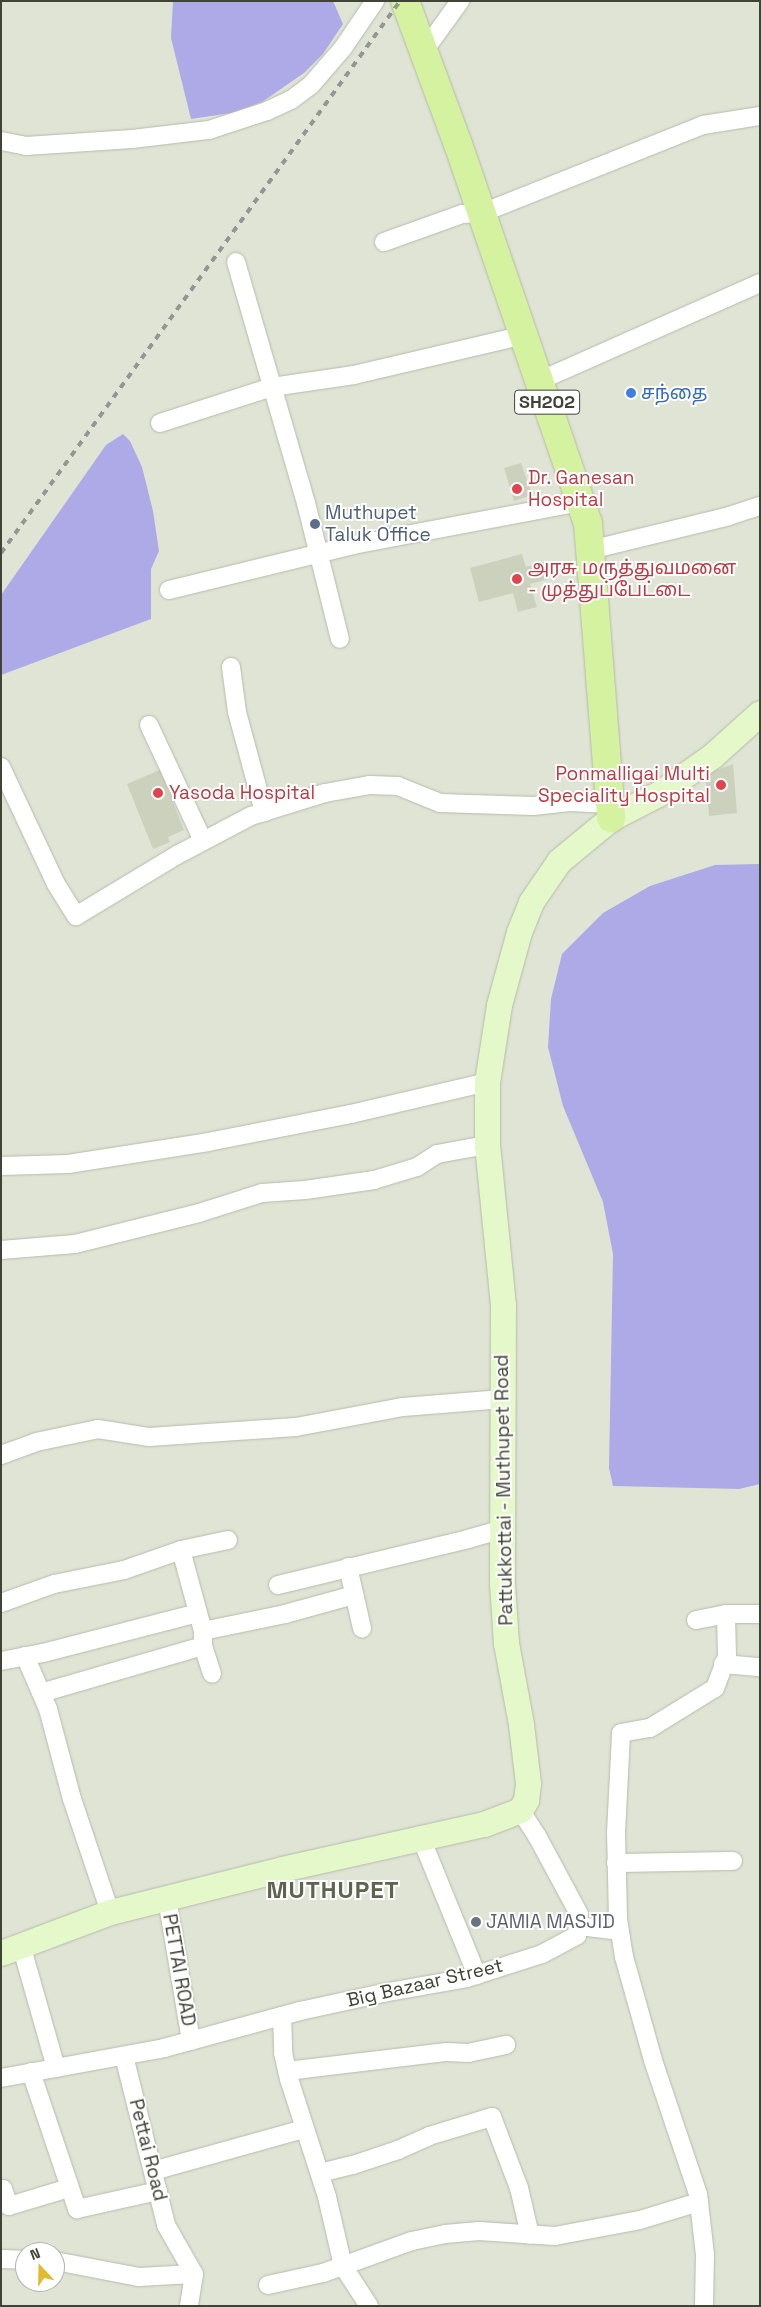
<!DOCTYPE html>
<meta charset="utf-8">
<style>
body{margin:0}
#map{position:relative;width:761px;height:2307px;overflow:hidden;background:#edf1e6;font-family:"Space Grotesk","Noto Sans Tamil",sans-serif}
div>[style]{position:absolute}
.residential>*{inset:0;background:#dfe4d5}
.water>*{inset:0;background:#adaae7}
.building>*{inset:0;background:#ccd1bd}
.roads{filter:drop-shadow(0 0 1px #b6bbaa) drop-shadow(0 0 1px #b6bbaa)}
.street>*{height:18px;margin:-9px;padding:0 9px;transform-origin:9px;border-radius:9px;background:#fff}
.secondary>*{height:25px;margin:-12.5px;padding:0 12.5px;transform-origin:12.5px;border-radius:12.5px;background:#e5f8ca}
.primary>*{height:28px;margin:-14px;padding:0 14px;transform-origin:14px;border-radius:14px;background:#d4f29f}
.rail>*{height:4px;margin-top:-2px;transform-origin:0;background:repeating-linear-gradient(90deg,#959595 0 6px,transparent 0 12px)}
.dots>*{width:14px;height:14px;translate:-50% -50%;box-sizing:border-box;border:2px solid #fff;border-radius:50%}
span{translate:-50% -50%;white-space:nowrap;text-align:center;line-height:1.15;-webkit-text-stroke:4px #fff;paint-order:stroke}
.shield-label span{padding:1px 4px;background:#fff;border:1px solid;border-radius:4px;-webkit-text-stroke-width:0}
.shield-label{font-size:18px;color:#404336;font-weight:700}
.shop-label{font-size:19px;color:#366cbe}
.left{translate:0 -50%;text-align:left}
.health-label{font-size:19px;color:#be3a42}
.right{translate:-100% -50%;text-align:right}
.service-label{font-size:19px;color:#4e5e75}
.street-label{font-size:19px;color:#404336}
.worship-label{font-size:19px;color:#5b616d}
.district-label{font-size:24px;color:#5f644f;font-weight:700;letter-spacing:1px}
.frame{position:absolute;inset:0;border:2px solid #404336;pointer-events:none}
.north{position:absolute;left:15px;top:2242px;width:50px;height:50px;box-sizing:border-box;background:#fff;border:1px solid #b3b4af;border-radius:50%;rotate:339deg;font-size:14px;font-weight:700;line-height:20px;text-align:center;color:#404336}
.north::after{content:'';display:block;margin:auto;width:18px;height:22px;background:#e0bb2f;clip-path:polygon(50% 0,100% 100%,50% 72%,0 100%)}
</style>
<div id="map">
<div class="residential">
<i style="clip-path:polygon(evenodd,1px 1px,760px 1px,760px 2306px,1px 2306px,1px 1px,25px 2252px,55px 2252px,55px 2282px,25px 2282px,25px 2252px)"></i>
</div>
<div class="water">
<i style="clip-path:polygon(173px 1px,333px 1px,343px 24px,323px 54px,304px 73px,262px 102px,231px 113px,191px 119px,171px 38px)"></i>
<i style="clip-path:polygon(123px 434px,130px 441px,142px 467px,153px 511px,159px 551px,151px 569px,151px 619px,1px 675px,1px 595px,106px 445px)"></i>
<i style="clip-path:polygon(760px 864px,760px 1484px,739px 1489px,613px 1486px,609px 1468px,613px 1254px,603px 1202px,563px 1106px,548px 1047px,551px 999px,562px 954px,603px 913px,650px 886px,715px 865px)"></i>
</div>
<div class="building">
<i style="clip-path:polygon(521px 463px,532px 495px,514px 501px,504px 468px)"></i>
<i style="clip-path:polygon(522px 554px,526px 567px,548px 561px,553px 578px,530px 584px,537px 607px,518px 612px,513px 593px,479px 602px,470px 568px)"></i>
<i style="clip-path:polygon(733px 764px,737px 813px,709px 816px,706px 781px,712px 772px)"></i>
<i style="clip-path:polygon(160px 770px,184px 830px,168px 837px,170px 842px,153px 849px,127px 784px)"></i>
</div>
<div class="roads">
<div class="street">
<i style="left:424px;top:51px;width:62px;rotate:-54.2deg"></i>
<i style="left:1px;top:141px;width:25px;rotate:11deg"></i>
<i style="left:26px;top:146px;width:106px;rotate:-3.8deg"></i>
<i style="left:132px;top:139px;width:78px;rotate:-6.7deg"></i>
<i style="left:209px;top:130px;width:61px;rotate:-18.1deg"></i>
<i style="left:267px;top:111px;width:26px;rotate:-25deg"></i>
<i style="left:291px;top:100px;width:25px;rotate:-37deg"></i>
<i style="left:311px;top:85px;width:49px;rotate:-49.1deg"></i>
<i style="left:343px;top:48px;width:57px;rotate:-55.8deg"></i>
<i style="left:384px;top:242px;width:83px;rotate:-19.7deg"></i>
<i style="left:462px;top:214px;width:20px;rotate:-3deg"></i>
<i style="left:482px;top:213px;width:238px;rotate:-21.7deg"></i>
<i style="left:703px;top:125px;width:58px;rotate:-9deg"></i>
<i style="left:236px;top:262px;width:251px;rotate:73.8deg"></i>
<i style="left:306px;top:503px;width:140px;rotate:76deg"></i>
<i style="left:539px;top:381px;width:242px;rotate:-23.9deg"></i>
<i style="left:160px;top:423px;width:118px;rotate:-17.8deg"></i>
<i style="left:272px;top:387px;width:83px;rotate:-8.3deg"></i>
<i style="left:354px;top:375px;width:175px;rotate:-13.2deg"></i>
<i style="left:590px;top:550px;width:143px;rotate:-13.7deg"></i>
<i style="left:729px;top:516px;width:33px;rotate:-18deg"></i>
<i style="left:169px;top:590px;width:189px;rotate:-13.7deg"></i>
<i style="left:353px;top:545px;width:232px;rotate:-10.7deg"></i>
<i style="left:231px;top:667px;width:45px;rotate:82.4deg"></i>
<i style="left:237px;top:712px;width:104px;rotate:74.9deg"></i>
<i style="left:149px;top:725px;width:128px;rotate:65deg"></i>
<i style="left:1px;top:767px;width:129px;rotate:64.8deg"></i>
<i style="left:56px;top:884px;width:38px;rotate:58deg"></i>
<i style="left:76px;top:916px;width:118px;rotate:-31.1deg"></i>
<i style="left:177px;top:855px;width:84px;rotate:-27.8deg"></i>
<i style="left:251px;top:816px;width:77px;rotate:-17.3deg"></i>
<i style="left:325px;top:793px;width:46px;rotate:-10.1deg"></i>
<i style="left:370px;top:785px;width:28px;rotate:2deg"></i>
<i style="left:398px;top:786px;width:45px;rotate:22deg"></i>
<i style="left:440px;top:803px;width:93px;rotate:1.8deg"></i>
<i style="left:533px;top:806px;width:37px;rotate:-6deg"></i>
<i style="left:570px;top:802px;width:40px;rotate:2.9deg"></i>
<i style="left:1px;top:1166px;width:67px;rotate:-1.7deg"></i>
<i style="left:68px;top:1164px;width:142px;rotate:-8.9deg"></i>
<i style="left:208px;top:1142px;width:146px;rotate:-11.1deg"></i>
<i style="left:351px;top:1114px;width:140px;rotate:-13.2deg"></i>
<i style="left:1px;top:1250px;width:74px;rotate:-4.6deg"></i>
<i style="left:75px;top:1244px;width:128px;rotate:-14deg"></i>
<i style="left:199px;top:1213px;width:66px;rotate:-17.6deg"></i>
<i style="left:262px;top:1193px;width:43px;rotate:-4deg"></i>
<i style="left:305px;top:1190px;width:70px;rotate:-8.2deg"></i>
<i style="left:374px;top:1180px;width:45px;rotate:-16.8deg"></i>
<i style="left:417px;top:1167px;width:24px;rotate:-33deg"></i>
<i style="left:437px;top:1154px;width:51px;rotate:-10.2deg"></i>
<i style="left:1px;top:1455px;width:37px;rotate:-20deg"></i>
<i style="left:36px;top:1442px;width:63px;rotate:-11.8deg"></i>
<i style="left:98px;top:1429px;width:52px;rotate:8.9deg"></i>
<i style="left:149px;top:1437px;width:147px;rotate:-3.9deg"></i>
<i style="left:296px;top:1427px;width:109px;rotate:-10.6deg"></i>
<i style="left:403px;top:1407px;width:99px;rotate:-4.6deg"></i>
<i style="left:181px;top:1550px;width:84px;rotate:74.8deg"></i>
<i style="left:203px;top:1631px;width:15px;rotate:90deg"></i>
<i style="left:203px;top:1646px;width:29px;rotate:72deg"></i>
<i style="left:348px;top:1567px;width:63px;rotate:77.1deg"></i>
<i style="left:278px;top:1585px;width:195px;rotate:-13.6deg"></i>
<i style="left:468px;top:1539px;width:35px;rotate:-16deg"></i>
<i style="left:1px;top:1603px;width:56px;rotate:-19.7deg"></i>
<i style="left:54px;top:1584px;width:71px;rotate:-11.3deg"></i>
<i style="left:124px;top:1570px;width:60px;rotate:-19.3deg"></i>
<i style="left:181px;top:1550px;width:48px;rotate:-12deg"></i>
<i style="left:696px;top:1620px;width:31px;rotate:-11deg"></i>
<i style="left:726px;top:1614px;width:34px"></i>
<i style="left:203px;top:1631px;width:84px;rotate:-11.7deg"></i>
<i style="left:285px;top:1614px;width:72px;rotate:-15.4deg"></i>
<i style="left:25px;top:1656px;width:58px;rotate:66.5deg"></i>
<i style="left:48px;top:1709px;width:93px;rotate:75.1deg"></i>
<i style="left:72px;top:1799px;width:119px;rotate:71.4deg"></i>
<i style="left:1px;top:1661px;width:43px;rotate:-10.8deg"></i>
<i style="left:43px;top:1653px;width:160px;rotate:-14.5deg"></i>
<i style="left:723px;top:1664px;width:37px;rotate:5deg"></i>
<i style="left:41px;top:1693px;width:169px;rotate:-16.2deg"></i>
<i style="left:421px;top:1838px;width:148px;rotate:67.8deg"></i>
<i style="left:616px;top:1863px;width:117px;rotate:-1deg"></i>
<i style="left:167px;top:1899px;width:144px;rotate:80.4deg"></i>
<i style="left:578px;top:1926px;width:42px;rotate:6.8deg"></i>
<i style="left:21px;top:1945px;width:128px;rotate:74.1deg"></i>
<i style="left:282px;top:2016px;width:37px;rotate:88deg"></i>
<i style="left:283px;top:2053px;width:27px;rotate:77deg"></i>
<i style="left:289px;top:2079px;width:124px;rotate:72.1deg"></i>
<i style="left:327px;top:2197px;width:71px;rotate:76.9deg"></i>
<i style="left:343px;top:2266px;width:48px;rotate:57deg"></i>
<i style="left:124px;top:2056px;width:174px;rotate:76deg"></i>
<i style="left:166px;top:2225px;width:56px;rotate:60.3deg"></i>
<i style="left:194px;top:2274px;width:32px;rotate:99deg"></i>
<i style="left:287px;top:2071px;width:161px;rotate:-6.8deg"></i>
<i style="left:447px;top:2052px;width:21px;rotate:3deg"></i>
<i style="left:468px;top:2053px;width:39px;rotate:-12deg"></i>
<i style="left:31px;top:2072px;width:145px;rotate:71.4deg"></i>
<i style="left:77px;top:2209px;width:83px;rotate:-12.5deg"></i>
<i style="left:1px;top:2078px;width:166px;rotate:-10.4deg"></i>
<i style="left:164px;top:2048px;width:141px;rotate:-15.2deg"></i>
<i style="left:300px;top:2011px;width:85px;rotate:-12.2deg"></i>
<i style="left:383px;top:1993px;width:85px;rotate:-10.1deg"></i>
<i style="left:467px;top:1978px;width:79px;rotate:-17.7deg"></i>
<i style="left:542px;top:1954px;width:40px;rotate:-28deg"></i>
<i style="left:577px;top:1935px;width:21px;rotate:-85deg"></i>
<i style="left:579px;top:1914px;width:89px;rotate:-118.3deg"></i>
<i style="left:537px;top:1836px;width:31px;rotate:-123deg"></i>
<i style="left:153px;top:2171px;width:156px;rotate:-15.6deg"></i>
<i style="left:320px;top:2173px;width:34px;rotate:-14deg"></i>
<i style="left:353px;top:2165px;width:47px;rotate:-18.4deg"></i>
<i style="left:398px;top:2150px;width:34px;rotate:-24deg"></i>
<i style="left:429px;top:2136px;width:66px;rotate:-16.8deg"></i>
<i style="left:492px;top:2117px;width:76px;rotate:69.2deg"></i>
<i style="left:519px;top:2188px;width:48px;rotate:76.8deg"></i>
<i style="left:1px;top:2189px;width:2px"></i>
<i style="left:3px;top:2189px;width:18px;rotate:71deg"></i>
<i style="left:9px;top:2206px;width:63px;rotate:-16.7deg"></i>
<i style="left:1px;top:2259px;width:24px;rotate:2deg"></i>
<i style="left:55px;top:2261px;width:86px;rotate:10.8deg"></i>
<i style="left:139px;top:2277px;width:55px;rotate:-3.1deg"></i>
<i style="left:268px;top:2285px;width:56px;rotate:-12.3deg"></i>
<i style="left:323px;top:2273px;width:95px;rotate:-19.8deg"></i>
<i style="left:412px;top:2241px;width:34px;rotate:-12deg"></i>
<i style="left:445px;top:2234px;width:34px;rotate:-5deg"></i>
<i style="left:479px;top:2231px;width:76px;rotate:3.8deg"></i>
<i style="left:555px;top:2236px;width:86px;rotate:-10.7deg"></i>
<i style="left:640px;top:2220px;width:62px;rotate:-17deg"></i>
<i style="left:704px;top:2306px;width:51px;rotate:-88.9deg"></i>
<i style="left:705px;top:2255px;width:61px;rotate:-96.5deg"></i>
<i style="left:698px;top:2194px;width:141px;rotate:-108.6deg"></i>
<i style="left:653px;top:2060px;width:107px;rotate:-105.7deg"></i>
<i style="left:624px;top:1957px;width:38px;rotate:-99deg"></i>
<i style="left:618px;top:1919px;width:86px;rotate:-91.3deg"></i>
<i style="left:616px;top:1833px;width:100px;rotate:-87.1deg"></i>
<i style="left:621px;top:1733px;width:29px;rotate:-10deg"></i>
<i style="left:650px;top:1728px;width:76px;rotate:-31.6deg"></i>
<i style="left:715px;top:1688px;width:34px;rotate:-69deg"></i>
<i style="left:727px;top:1656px;width:42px;rotate:-91.4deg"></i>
</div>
<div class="secondary">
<i style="left:1px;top:1953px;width:116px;rotate:-20.6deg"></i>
<i style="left:110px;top:1912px;width:177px;rotate:-14deg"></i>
<i style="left:282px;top:1869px;width:207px;rotate:-12.6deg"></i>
<i style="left:484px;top:1824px;width:39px;rotate:-21deg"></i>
<i style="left:520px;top:1810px;width:12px;rotate:-59deg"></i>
<i style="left:526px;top:1800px;width:17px;rotate:-83deg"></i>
<i style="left:528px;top:1783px;width:59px;rotate:-96.8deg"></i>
<i style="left:521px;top:1724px;width:82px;rotate:-100.5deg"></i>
<i style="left:506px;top:1643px;width:61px;rotate:-93.8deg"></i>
<i style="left:502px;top:1582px;width:277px;rotate:-89.8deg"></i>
<i style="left:503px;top:1305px;width:161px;rotate:-95.7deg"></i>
<i style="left:487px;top:1145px;width:63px;rotate:-90deg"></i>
<i style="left:487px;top:1082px;width:78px;rotate:-81.1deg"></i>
<i style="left:499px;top:1005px;width:76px;rotate:-74.7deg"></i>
<i style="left:519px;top:932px;width:32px;rotate:-68deg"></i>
<i style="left:531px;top:902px;width:50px;rotate:-55.7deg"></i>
<i style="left:559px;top:861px;width:67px;rotate:-39.6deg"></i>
<i style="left:611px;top:818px;width:53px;rotate:-27.1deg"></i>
<i style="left:658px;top:794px;width:66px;rotate:-35.1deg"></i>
<i style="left:712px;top:756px;width:64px;rotate:-41.9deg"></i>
</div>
<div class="primary">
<i style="left:405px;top:1px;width:153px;rotate:69.7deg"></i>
<i style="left:458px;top:144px;width:401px;rotate:71.1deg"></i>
<i style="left:588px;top:523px;width:296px;rotate:85.5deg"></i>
</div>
</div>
<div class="rail">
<i style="left:1px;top:553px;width:681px;rotate:-54.14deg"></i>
</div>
<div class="dots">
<i style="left:631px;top:393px;background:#3f7fe0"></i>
<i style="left:517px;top:489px;background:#e0444e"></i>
<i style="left:315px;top:524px;background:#5c6f8a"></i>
<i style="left:517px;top:579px;background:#e0444e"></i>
<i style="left:721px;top:785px;background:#e0444e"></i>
<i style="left:158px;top:793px;background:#e0444e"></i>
<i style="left:476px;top:1922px;background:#6b7280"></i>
</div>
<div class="shield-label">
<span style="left:547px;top:402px">SH202</span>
</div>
<div class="shop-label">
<span class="left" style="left:641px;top:393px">சந்தை</span>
</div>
<div class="health-label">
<span class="left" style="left:528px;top:489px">Dr. Ganesan<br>Hospital</span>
<span class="left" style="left:528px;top:579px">அரசு மருத்துவமனை<br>- முத்துப்பேட்டை</span>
<span class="right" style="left:710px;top:785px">Ponmalligai Multi<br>Speciality Hospital</span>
<span class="left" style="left:169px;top:793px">Yasoda Hospital</span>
</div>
<div class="service-label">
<span class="left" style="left:325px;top:524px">Muthupet<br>Taluk Office</span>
</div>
<div class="street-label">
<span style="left:504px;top:1490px;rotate:-91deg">Pattukkottai - Muthupet Road</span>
<span style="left:179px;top:1970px;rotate:80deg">PETTAI ROAD</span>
<span style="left:425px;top:1983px;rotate:-13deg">Big Bazaar Street</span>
<span style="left:148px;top:2150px;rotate:76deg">Pettai Road</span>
</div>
<div class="worship-label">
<span class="left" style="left:486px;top:1922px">JAMIA MASJID</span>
</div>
<div class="district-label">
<span style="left:333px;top:1890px">MUTHUPET</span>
</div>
<div class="frame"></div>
<div class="north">N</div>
</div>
